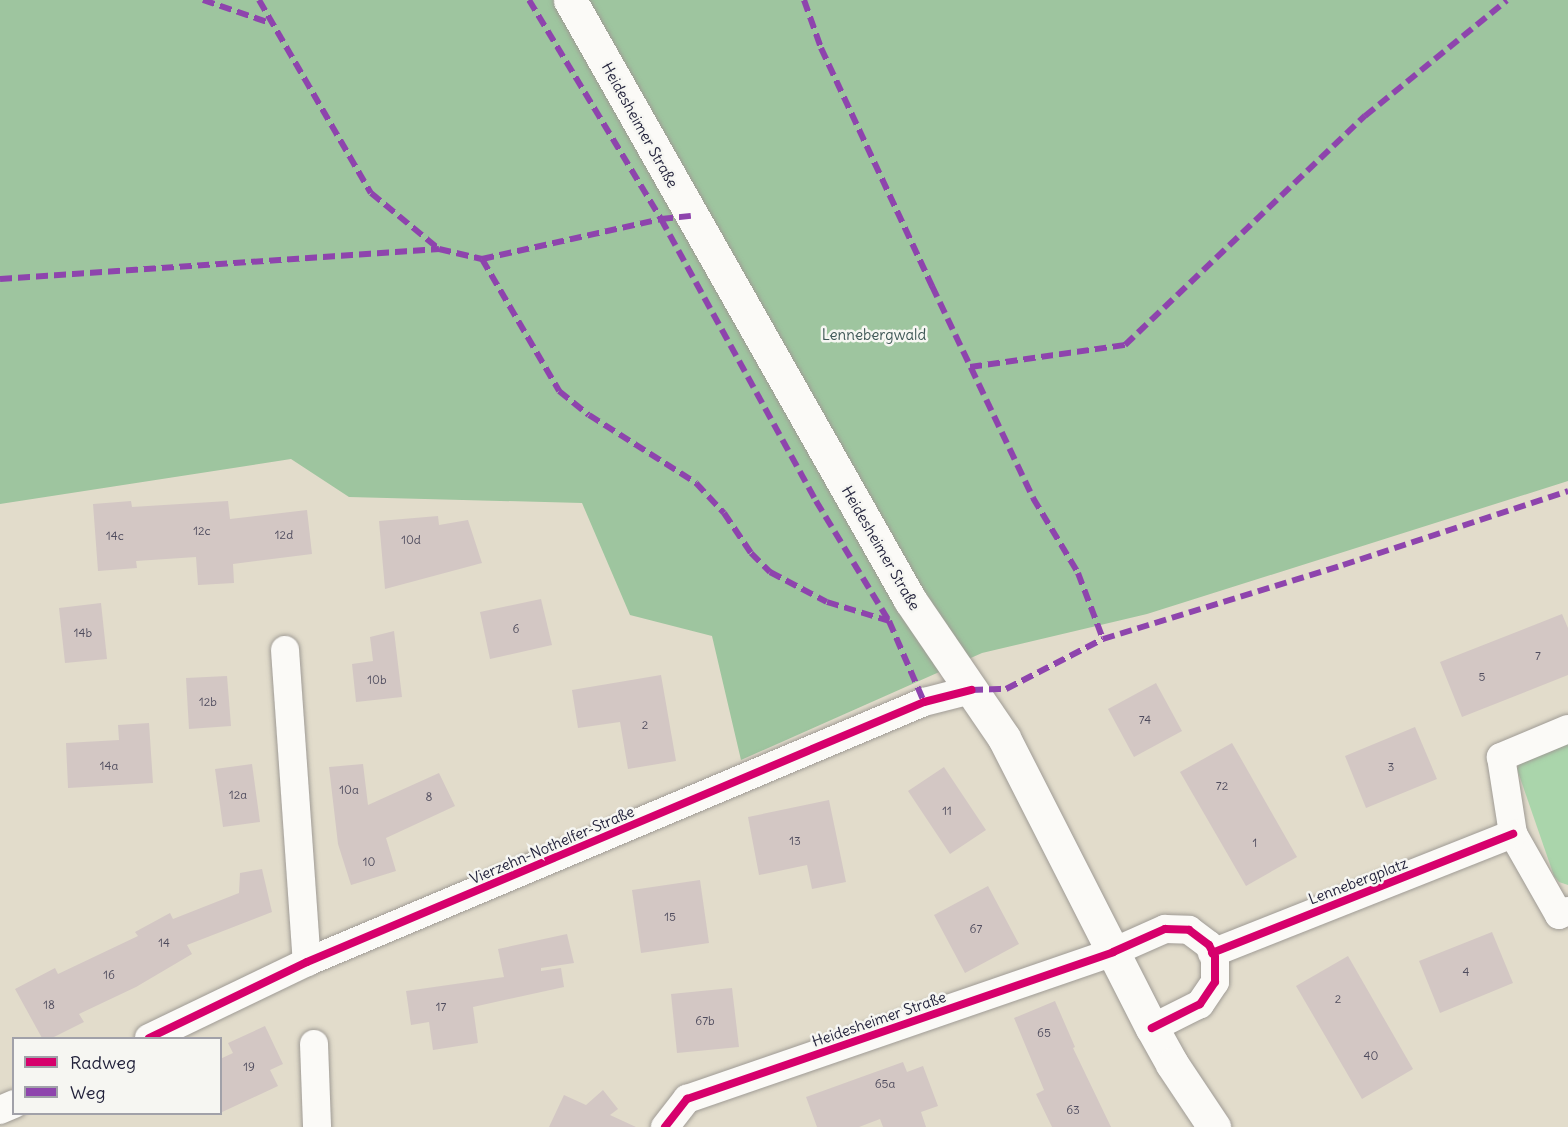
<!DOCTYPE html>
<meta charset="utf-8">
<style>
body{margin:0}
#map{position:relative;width:1568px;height:1127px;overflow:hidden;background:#e2dccb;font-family:Delius,sans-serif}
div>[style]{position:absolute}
.green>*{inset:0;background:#aad5ab}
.forest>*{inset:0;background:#9ec59f}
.building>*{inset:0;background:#d3c7c4}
.roads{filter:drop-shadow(0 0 2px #9f9b95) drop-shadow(0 0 2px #9f9b95)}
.street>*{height:28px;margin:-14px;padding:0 14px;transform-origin:14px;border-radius:14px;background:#fbfaf7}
.secondary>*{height:33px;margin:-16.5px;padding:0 16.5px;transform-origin:16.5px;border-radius:16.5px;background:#fbfaf7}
.quiet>*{height:6px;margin-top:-3px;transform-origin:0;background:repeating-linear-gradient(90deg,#8e44ad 0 12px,transparent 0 18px)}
.cycleway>*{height:8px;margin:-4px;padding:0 4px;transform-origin:4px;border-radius:4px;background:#d6006c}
span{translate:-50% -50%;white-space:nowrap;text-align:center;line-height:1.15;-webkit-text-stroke:5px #f6f6f2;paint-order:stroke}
.number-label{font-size:12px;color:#4e4b5d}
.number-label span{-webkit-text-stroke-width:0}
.street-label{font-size:15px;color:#22223b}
.park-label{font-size:15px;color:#3d5655}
.legend{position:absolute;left:12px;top:1037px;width:210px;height:78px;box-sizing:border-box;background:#f6f6f2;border:2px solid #a1a1a9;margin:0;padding:8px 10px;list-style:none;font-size:18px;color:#22223b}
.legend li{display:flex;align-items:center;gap:12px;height:30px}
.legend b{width:30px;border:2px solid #a1a1a9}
</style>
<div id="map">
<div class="green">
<i style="clip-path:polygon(1568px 739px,1568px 885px,1559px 882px,1554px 876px,1517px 769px,1520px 763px)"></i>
</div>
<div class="forest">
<i style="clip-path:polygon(0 0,1568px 0,1568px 481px,1147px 614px,982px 653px,741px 760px,712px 636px,630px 615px,582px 503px,349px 497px,291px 459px,0 504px)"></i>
</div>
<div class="building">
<i style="clip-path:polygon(131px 501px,132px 507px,228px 501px,230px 519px,307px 510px,312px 554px,233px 564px,234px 583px,198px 585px,196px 557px,136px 561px,137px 568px,98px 571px,93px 504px)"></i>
<i style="clip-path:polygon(438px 516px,439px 525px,468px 520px,482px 563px,385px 589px,379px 521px)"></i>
<i style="clip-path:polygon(541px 599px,552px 645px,490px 659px,480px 612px)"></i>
<i style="clip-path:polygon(101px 603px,107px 659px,65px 663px,59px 608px)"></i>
<i style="clip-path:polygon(1562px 614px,1568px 628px,1568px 675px,1462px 717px,1440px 662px)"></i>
<i style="clip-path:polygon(394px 631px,402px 697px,356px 702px,352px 664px,373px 661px,370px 637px)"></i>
<i style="clip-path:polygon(661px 675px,676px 761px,628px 769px,620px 722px,578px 728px,572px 690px)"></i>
<i style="clip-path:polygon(227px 676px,231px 726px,189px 729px,186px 678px)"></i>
<i style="clip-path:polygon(1156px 683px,1182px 731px,1134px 757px,1108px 709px)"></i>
<i style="clip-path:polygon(149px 723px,153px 783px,68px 788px,66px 743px,119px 740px,118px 725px)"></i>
<i style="clip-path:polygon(1415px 727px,1437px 779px,1366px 808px,1345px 756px)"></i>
<i style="clip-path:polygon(1232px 743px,1297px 857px,1246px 886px,1180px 772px)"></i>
<i style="clip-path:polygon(252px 764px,260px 822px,223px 827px,215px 769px)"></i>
<i style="clip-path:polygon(363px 764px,368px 805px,439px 773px,455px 806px,386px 838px,396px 871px,351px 885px,338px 844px,329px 767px)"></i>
<i style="clip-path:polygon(944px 767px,986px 830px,950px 854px,908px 791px)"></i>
<i style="clip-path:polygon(829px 800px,846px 882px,812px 889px,807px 865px,759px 875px,748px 817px)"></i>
<i style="clip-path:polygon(262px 869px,272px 912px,187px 945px,192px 954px,136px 987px,79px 1014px,84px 1022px,52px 1038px,42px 1038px,15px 989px,55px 968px,58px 974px,138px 936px,135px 932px,170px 913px,173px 919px,239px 893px,240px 873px)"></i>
<i style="clip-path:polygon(700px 880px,709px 943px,641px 953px,632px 890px)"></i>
<i style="clip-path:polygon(988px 886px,1019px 944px,965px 973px,934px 915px)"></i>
<i style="clip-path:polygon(1492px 932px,1513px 983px,1440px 1013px,1419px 961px)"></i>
<i style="clip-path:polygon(567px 934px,574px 963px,541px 968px,541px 971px,561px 968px,564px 987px,473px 1007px,478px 1043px,433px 1050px,429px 1022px,411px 1025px,406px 991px,504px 977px,498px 949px)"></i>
<i style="clip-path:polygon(1348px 956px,1413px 1069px,1362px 1099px,1296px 986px)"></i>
<i style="clip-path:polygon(732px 988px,739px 1047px,677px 1053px,671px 994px)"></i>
<i style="clip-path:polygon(1055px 1001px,1075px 1047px,1073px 1048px,1111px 1127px,1052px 1127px,1036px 1094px,1044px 1090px,1014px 1018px)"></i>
<i style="clip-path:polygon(265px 1026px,283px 1064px,270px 1070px,278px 1086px,220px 1113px,220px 1059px,233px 1053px,228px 1043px)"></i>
<i style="clip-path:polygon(903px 1062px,907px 1072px,923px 1066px,938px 1106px,921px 1112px,926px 1127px,883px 1127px,880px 1119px,859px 1127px,817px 1127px,806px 1097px)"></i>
<i style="clip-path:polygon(603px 1090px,618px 1109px,610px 1115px,636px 1127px,549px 1127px,564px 1095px,586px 1105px)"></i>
</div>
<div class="roads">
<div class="street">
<i style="left:285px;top:650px;width:313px;rotate:86deg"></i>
<i style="left:1568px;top:729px;width:73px;rotate:157.3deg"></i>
<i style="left:1501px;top:757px;width:78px;rotate:81.1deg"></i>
<i style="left:1513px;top:834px;width:93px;rotate:60.4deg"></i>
<i style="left:1559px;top:915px;width:10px;rotate:-24deg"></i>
<i style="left:1212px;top:953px;width:324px;rotate:-21.6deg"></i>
<i style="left:149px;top:1038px;width:175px;rotate:-25.7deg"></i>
<i style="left:307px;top:962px;width:670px;rotate:-22.85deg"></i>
<i style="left:924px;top:702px;width:49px;rotate:-14.3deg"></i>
<i style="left:314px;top:1044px;width:83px;rotate:87.9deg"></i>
<i style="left:0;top:1110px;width:15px;rotate:-23deg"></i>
<i style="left:665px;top:1127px;width:36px;rotate:-52deg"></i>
<i style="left:687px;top:1099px;width:451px;rotate:-19deg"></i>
<i style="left:1113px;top:952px;width:57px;rotate:-23.9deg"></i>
<i style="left:1165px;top:929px;width:24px;rotate:2deg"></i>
<i style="left:1189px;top:930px;width:25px;rotate:37deg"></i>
<i style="left:1209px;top:945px;width:13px;rotate:63deg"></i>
<i style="left:1215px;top:957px;width:25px;rotate:90deg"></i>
<i style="left:1215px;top:982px;width:27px;rotate:124deg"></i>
<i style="left:1200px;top:1004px;width:54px;rotate:153.4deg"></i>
</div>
<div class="secondary">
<i style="left:570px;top:0;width:690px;rotate:60.46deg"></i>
<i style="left:910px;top:600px;width:167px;rotate:55.7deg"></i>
<i style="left:1004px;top:738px;width:326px;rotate:63deg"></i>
<i style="left:1152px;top:1028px;width:41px;rotate:60.9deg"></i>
<i style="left:1172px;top:1064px;width:76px;rotate:56.3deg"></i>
</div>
</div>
<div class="quiet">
<i style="left:203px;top:0;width:71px;rotate:18.9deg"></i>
<i style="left:259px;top:0;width:223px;rotate:59.9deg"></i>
<i style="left:371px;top:193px;width:88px;rotate:39.5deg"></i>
<i style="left:529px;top:0;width:256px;rotate:58.9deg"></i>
<i style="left:661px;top:219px;width:322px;rotate:61.2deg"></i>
<i style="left:816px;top:501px;width:140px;rotate:58.7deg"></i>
<i style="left:889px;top:621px;width:88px;rotate:66.6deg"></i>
<i style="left:804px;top:0;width:51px;rotate:70.5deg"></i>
<i style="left:821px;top:48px;width:263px;rotate:65deg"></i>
<i style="left:932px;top:286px;width:235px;rotate:64.5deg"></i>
<i style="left:1033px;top:498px;width:87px;rotate:59deg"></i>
<i style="left:1078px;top:573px;width:71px;rotate:69.3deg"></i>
<i style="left:482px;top:259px;width:153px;rotate:59.7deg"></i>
<i style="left:559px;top:391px;width:38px;rotate:39deg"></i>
<i style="left:589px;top:415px;width:127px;rotate:32.4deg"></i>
<i style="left:696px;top:483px;width:41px;rotate:47deg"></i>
<i style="left:724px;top:513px;width:48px;rotate:56deg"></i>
<i style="left:751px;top:553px;width:27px;rotate:45deg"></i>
<i style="left:770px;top:572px;width:64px;rotate:27.8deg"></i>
<i style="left:827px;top:602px;width:65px;rotate:17deg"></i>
<i style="left:0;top:279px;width:440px;rotate:-3.9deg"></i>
<i style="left:439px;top:249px;width:44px;rotate:13.1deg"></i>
<i style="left:482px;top:259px;width:183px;rotate:-12.6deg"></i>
<i style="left:661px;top:219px;width:30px;rotate:-6deg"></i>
<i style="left:970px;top:367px;width:157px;rotate:-8.1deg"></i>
<i style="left:1125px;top:345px;width:332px;rotate:-43.7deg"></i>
<i style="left:1365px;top:116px;width:183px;rotate:-39.2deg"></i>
<i style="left:971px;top:690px;width:35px;rotate:-2deg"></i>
<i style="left:1006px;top:689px;width:109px;rotate:-27.3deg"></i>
<i style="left:1103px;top:639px;width:251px;rotate:-17.1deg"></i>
<i style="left:1343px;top:565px;width:237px;rotate:-18.2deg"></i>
</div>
<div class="cycleway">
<i style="left:1212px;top:953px;width:324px;rotate:-21.6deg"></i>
<i style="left:149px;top:1038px;width:175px;rotate:-25.7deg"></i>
<i style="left:307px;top:962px;width:670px;rotate:-22.85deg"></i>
<i style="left:924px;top:702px;width:49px;rotate:-14.3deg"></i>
<i style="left:665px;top:1127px;width:36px;rotate:-52deg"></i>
<i style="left:687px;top:1099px;width:451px;rotate:-19deg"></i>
<i style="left:1113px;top:952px;width:57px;rotate:-23.9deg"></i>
<i style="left:1165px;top:929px;width:24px;rotate:2deg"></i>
<i style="left:1189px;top:930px;width:25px;rotate:37deg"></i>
<i style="left:1209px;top:945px;width:13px;rotate:63deg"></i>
<i style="left:1215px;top:957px;width:25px;rotate:90deg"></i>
<i style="left:1215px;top:982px;width:27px;rotate:124deg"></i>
<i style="left:1200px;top:1004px;width:54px;rotate:153.4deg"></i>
</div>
<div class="number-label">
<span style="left:202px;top:531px">12c</span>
<span style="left:284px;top:535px">12d</span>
<span style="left:115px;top:536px">14c</span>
<span style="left:411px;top:540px">10d</span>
<span style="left:516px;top:629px">6</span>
<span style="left:83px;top:633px">14b</span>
<span style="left:1538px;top:656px">7</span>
<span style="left:1482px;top:677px">5</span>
<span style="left:377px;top:680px">10b</span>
<span style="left:208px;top:702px">12b</span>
<span style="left:1145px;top:720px">74</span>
<span style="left:645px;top:725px">2</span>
<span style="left:109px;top:766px">14a</span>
<span style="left:1391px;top:767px">3</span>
<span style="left:1222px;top:786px">72</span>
<span style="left:349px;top:790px">10a</span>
<span style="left:238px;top:795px">12a</span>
<span style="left:429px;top:797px">8</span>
<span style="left:947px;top:811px">11</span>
<span style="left:795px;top:841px">13</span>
<span style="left:1255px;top:843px">1</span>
<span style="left:369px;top:862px">10</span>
<span style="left:670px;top:917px">15</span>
<span style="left:976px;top:929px">67</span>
<span style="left:164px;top:943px">14</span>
<span style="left:1466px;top:972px">4</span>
<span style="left:109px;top:975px">16</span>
<span style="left:1338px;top:999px">2</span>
<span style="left:49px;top:1005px">18</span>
<span style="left:441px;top:1007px">17</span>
<span style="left:705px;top:1021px">67b</span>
<span style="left:1044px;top:1033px">65</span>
<span style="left:1371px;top:1056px">40</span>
<span style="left:249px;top:1067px">19</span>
<span style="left:885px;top:1084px">65a</span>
<span style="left:1073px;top:1110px">63</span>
</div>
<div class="street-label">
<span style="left:640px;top:125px;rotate:61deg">Heidesheimer Straße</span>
<span style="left:881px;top:548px;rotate:60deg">Heidesheimer Straße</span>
<span style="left:552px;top:845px;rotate:-23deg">Vierzehn-Nothelfer-Straße</span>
<span style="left:1358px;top:881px;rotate:-21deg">Lennebergplatz</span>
<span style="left:879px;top:1019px;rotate:-19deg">Heidesheimer Straße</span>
</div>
<div class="park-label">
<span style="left:874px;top:335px">Lennebergwald</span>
</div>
<ul class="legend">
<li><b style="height:8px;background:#d6006c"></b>Radweg</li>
<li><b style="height:8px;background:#8e44ad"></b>Weg</li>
</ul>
</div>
